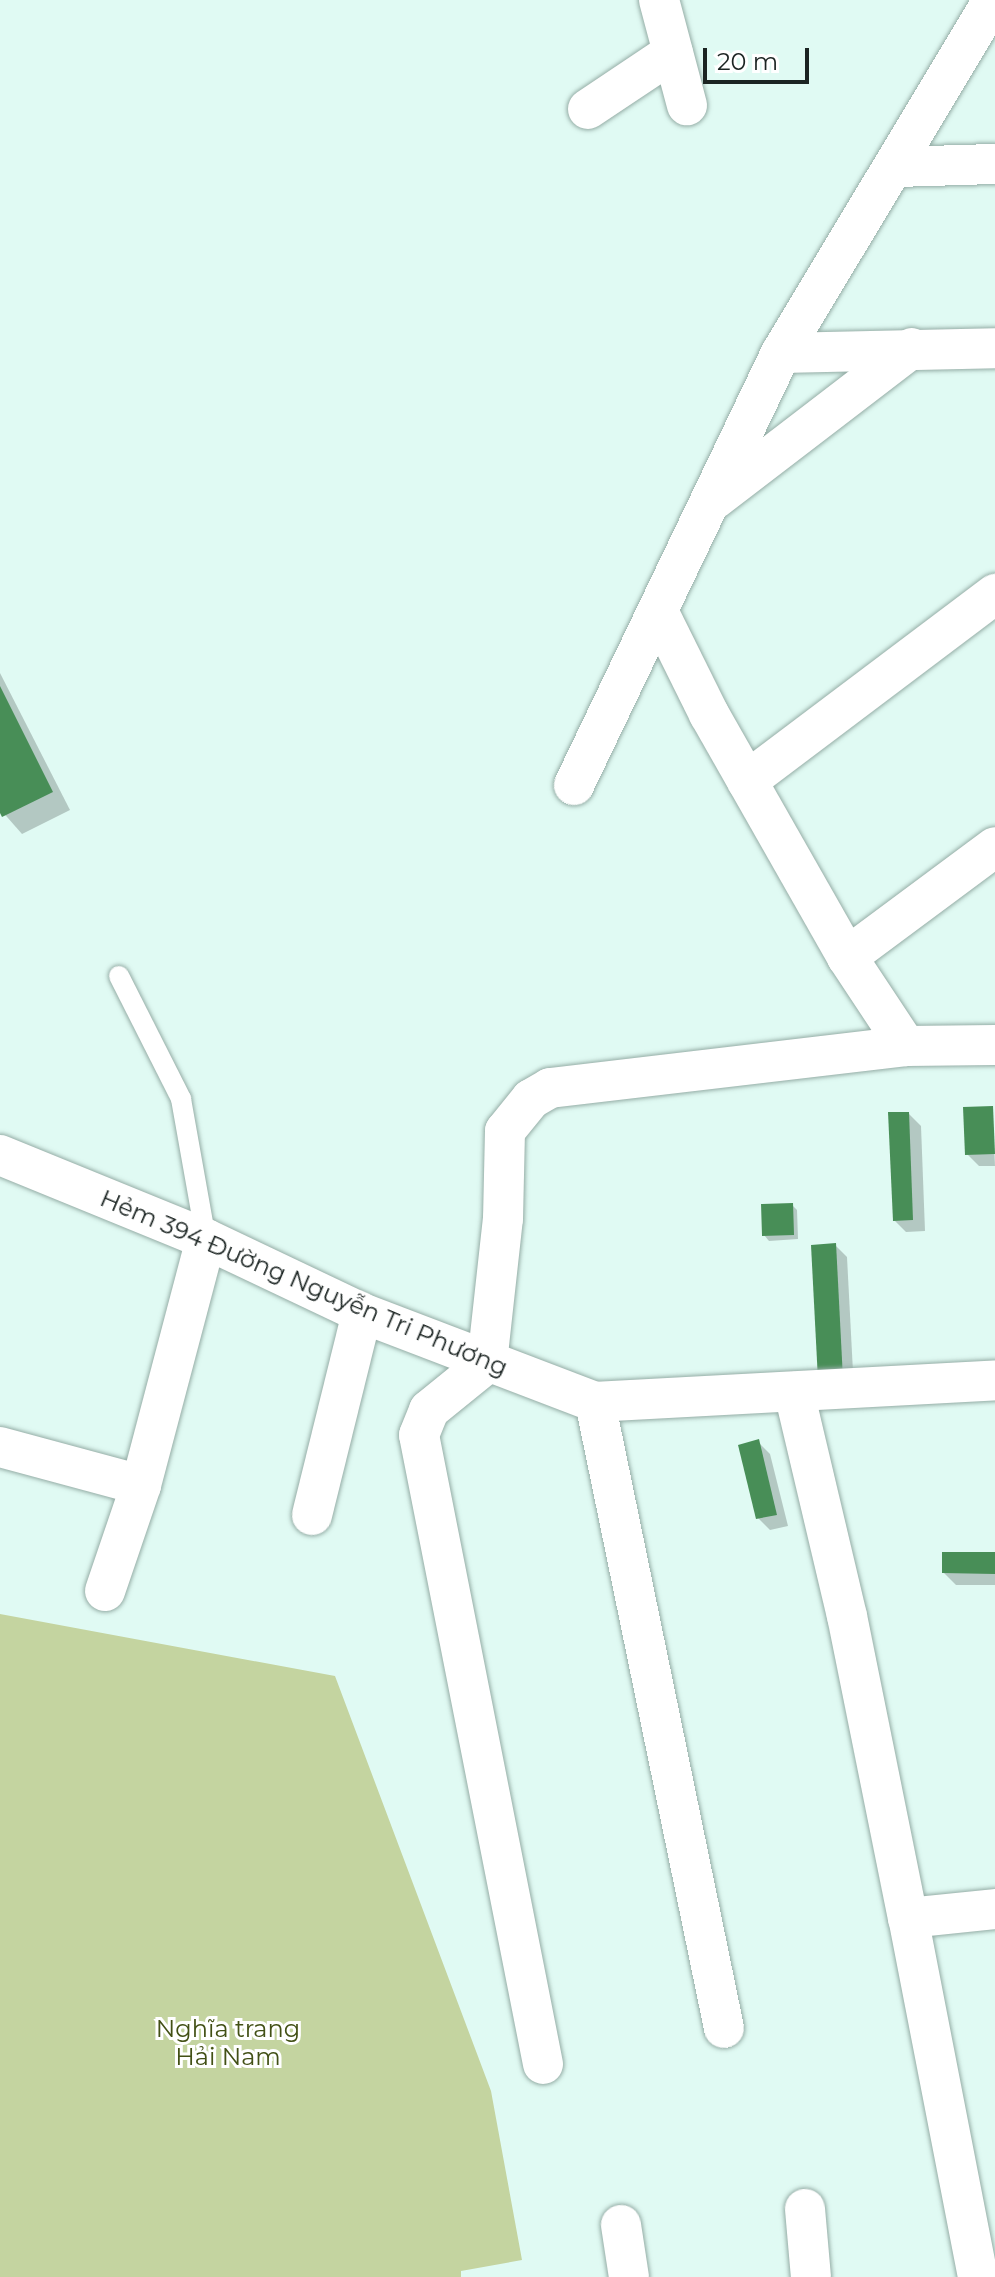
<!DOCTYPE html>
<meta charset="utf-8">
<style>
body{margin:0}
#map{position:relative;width:995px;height:2277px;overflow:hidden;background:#e0faf3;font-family:Montserrat,sans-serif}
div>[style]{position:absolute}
.green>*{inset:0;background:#c4d4a0}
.shadow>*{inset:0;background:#0003}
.building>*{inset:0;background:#488e57}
.roads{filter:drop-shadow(0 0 2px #95ada6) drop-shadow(0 0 2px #95ada6)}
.lane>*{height:20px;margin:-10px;padding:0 10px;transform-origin:10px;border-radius:10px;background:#fff}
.street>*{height:40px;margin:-20px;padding:0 20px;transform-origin:20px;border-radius:20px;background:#fff}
span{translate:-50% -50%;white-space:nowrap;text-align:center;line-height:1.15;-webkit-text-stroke:6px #fff;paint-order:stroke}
.street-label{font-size:24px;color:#1b2422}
.park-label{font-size:24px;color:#425015}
.scale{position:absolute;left:703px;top:48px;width:106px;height:36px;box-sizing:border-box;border:4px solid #1b2422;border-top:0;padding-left:10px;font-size:24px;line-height:28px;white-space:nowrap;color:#1b2422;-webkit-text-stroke:6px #fff;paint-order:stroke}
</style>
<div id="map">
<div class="green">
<i style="clip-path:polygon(0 1614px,335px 1676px,491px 2091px,522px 2260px,461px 2271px,461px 2277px,0 2277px)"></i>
</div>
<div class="shadow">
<i style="clip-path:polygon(0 673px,70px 810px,22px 834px,0 809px)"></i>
<i style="clip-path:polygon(992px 1108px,995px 1166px,979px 1166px,967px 1154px)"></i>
<i style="clip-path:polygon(909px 1114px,921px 1126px,925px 1231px,906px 1232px,894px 1220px)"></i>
<i style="clip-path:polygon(792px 1205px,797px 1210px,798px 1239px,769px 1241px,764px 1235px)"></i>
<i style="clip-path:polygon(835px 1245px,847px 1257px,854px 1391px,832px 1392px)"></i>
<i style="clip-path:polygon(758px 1442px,770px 1454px,788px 1526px,770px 1530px,758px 1518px)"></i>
<i style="clip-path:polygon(995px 1554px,995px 1585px,956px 1585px,944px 1573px)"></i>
</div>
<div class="building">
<i style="clip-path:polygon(0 686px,53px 792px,2px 817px,0 813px)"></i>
<i style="clip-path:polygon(993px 1106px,995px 1154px,965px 1155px,963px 1107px)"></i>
<i style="clip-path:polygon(888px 1112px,909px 1112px,913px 1220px,893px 1221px)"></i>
<i style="clip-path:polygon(793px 1203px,794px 1235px,762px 1236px,761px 1204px)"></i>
<i style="clip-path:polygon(836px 1243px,843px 1379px,818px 1380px,811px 1245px)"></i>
<i style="clip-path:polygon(759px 1439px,777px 1515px,756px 1519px,738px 1445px)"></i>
<i style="clip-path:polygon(942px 1552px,995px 1552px,995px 1574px,942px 1573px)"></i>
</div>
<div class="roads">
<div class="lane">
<i style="left:119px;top:976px;width:138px;rotate:63.2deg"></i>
<i style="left:181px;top:1099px;width:142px;rotate:79.9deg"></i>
</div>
<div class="street">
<i style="left:659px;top:0;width:109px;rotate:75.1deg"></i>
<i style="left:588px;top:109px;width:102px;rotate:-33.8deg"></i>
<i style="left:897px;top:167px;width:98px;rotate:-1.8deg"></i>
<i style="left:781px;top:353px;width:214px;rotate:-1.3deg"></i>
<i style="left:715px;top:499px;width:248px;rotate:-37.5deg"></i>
<i style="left:659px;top:613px;width:113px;rotate:63.7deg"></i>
<i style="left:709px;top:714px;width:279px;rotate:60.4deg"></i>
<i style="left:847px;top:957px;width:107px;rotate:56.5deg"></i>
<i style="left:747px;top:781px;width:311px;rotate:-37deg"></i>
<i style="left:574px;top:785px;width:479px;rotate:-64.4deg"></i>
<i style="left:781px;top:353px;width:412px;rotate:-59deg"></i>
<i style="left:847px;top:957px;width:184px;rotate:-36.6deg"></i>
<i style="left:0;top:1155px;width:222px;rotate:22.2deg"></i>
<i style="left:206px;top:1239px;width:173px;rotate:25.4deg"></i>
<i style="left:362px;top:1313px;width:249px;rotate:20.9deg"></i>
<i style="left:595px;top:1402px;width:401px;rotate:-3.1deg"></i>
<i style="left:794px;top:1392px;width:230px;rotate:76.7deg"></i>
<i style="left:847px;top:1616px;width:308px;rotate:78.6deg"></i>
<i style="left:595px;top:1402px;width:639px;rotate:78.36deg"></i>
<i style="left:0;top:1447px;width:146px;rotate:15.1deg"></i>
<i style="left:312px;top:1515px;width:208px;rotate:-76.1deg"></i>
<i style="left:105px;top:1591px;width:112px;rotate:-71.2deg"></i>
<i style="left:141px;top:1485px;width:254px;rotate:-75.2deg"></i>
<i style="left:543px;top:2064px;width:641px;rotate:-101.15deg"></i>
<i style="left:419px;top:1435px;width:27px;rotate:-68deg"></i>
<i style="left:429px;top:1410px;width:75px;rotate:-39deg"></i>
<i style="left:487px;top:1363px;width:145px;rotate:-83.7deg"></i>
<i style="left:503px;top:1219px;width:88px;rotate:-88.7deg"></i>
<i style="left:505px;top:1131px;width:41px;rotate:-50.9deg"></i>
<i style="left:531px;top:1099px;width:22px;rotate:-30deg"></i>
<i style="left:550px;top:1088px;width:358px;rotate:-6.7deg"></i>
<i style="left:906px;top:1046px;width:89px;rotate:-0.6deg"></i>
<i style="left:805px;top:2209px;width:68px;rotate:85deg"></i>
<i style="left:621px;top:2225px;width:53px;rotate:81.3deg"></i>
<i style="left:978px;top:2277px;width:366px;rotate:-101deg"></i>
<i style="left:908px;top:1918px;width:87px;rotate:-5.9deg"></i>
</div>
</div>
<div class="street-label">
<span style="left:304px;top:1283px;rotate:23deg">Hẻm 394 Đường Nguyễn Tri Phương</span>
</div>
<div class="park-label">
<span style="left:228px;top:2043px">Nghĩa trang<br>Hải Nam</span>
</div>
<div class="scale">20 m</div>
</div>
